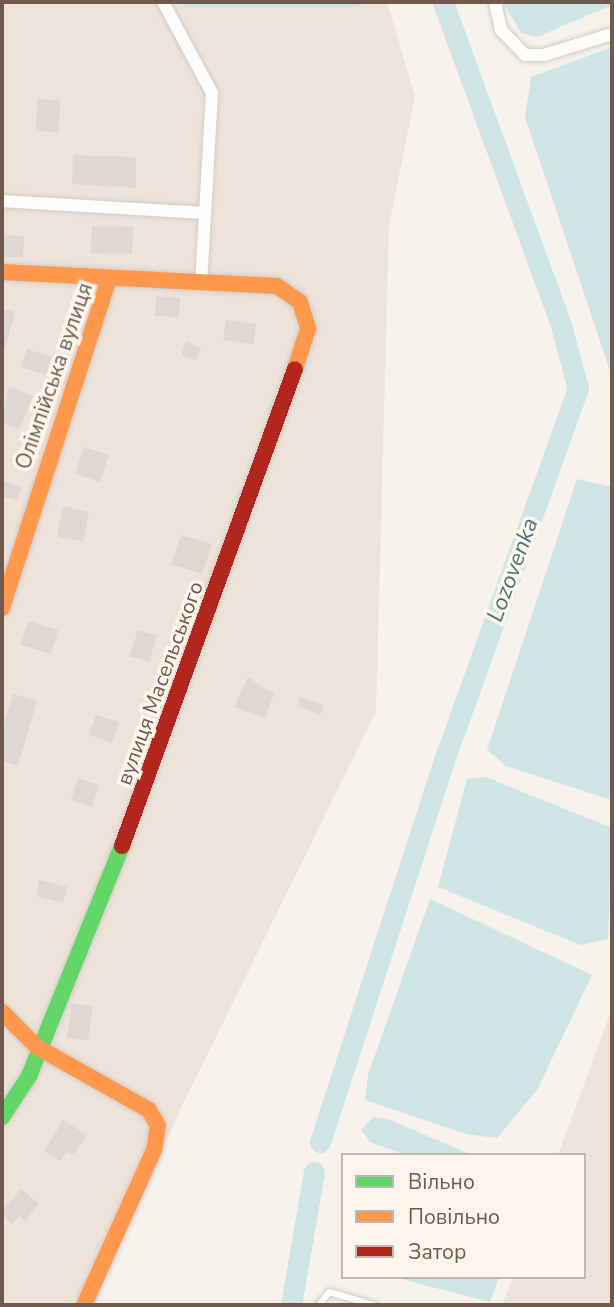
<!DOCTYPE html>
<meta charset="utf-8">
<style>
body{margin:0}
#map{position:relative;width:614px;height:1307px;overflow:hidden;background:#f6f1eb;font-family:"Nunito Sans",sans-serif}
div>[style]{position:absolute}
.residential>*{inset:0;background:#eee3da}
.water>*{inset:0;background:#cfe4e4}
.river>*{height:21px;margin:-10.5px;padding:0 10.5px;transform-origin:10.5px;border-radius:10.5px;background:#cfe4e4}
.building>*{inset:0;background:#dfd7d1}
.roads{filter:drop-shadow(0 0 2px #d3cdc7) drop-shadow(0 0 2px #d3cdc7)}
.lane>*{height:6px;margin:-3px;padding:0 3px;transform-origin:3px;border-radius:3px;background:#fefdfc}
.street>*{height:12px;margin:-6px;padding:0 6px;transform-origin:6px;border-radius:6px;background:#fefdfc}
.fast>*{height:16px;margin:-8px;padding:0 8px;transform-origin:8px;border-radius:8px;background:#63d668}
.slow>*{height:16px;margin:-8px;padding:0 8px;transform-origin:8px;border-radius:8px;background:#ff974d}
.jam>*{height:16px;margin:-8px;padding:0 8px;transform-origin:8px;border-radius:8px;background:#b3261e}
span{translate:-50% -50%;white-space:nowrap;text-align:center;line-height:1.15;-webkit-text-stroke:7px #fdf6ed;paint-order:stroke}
.street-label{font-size:21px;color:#71594e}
.water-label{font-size:23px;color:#47767b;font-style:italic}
.frame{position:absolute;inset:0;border:4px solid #71594e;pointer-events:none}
.legend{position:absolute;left:341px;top:1153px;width:245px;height:126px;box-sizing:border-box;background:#fdf6ed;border:2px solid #c5b7ad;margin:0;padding:9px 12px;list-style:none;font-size:21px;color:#71594e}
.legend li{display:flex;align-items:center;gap:14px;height:35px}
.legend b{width:35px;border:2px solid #c5b7ad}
</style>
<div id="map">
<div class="residential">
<i style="clip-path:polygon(2px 2px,387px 2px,415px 96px,389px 225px,376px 712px,181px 1108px,93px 1305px,2px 1305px)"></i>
<i style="clip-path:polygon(612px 1009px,612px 1305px,502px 1305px,513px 1277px,584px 1277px,584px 1155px,558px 1155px)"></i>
</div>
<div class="water">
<i style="clip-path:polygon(182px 2px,365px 2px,356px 7px,184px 7px)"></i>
<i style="clip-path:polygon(503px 2px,612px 2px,612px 5px,537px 37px,521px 33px)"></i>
<i style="clip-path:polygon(612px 47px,612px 377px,525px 117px,531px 77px)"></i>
<i style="clip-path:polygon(577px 479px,612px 487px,612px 800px,506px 766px,487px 750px)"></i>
<i style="clip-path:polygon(486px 777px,612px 828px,608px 939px,581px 945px,438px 887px,467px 779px)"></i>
<i style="clip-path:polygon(430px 899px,592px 975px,537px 1090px,497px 1138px,466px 1134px,365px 1100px,368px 1075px)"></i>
<i style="clip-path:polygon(373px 1117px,388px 1119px,472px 1155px,406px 1155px,370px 1142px,361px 1130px)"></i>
<i style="clip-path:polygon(393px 1277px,499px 1277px,490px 1302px)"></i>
</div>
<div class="river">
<i style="left:320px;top:1142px;width:410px;rotate:-72deg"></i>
<i style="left:447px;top:752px;width:386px;rotate:-70.2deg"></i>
<i style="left:578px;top:389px;width:66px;rotate:-104.9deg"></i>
<i style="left:561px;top:325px;width:344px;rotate:-110.1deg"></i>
<i style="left:291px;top:1305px;width:135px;rotate:-80.2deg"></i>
</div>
<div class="building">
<i style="clip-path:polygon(37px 99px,60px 100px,59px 132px,36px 131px)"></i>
<i style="clip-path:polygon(73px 155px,136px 157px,136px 188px,72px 184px)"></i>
<i style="clip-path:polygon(92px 226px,133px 227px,132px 254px,91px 253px)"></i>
<i style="clip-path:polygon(2px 235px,24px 236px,23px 257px,2px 257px)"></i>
<i style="clip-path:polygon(156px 296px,180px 298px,179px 317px,155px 316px)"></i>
<i style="clip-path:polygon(2px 309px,15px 312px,5px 349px,2px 349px)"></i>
<i style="clip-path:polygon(226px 320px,256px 324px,254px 344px,223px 340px)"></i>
<i style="clip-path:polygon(186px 342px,201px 348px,196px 360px,181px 355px)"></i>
<i style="clip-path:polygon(27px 349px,52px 357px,47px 375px,21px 367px)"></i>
<i style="clip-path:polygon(9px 386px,33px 396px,19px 429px,2px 423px)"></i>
<i style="clip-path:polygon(84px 447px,109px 455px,100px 482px,75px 474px)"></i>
<i style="clip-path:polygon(2px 480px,22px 487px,17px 501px,2px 496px)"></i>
<i style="clip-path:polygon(63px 506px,89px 512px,83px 542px,57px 536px)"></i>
<i style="clip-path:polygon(181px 535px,212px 544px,202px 574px,171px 564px)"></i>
<i style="clip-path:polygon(28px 621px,58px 630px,51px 654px,21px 645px)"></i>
<i style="clip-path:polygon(138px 630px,157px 636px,149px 662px,129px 656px)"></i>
<i style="clip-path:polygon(248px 677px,274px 694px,265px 718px,234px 707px)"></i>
<i style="clip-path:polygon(13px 694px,37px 701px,18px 765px,2px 761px,2px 732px)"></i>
<i style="clip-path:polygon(300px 697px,324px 705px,320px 715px,297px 706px)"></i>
<i style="clip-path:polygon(96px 715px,119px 722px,112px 743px,89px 735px)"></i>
<i style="clip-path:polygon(78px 778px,99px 785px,92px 807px,71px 800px)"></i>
<i style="clip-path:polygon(39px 880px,67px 887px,63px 903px,36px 896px)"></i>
<i style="clip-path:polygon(72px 1003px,93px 1006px,88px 1040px,67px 1038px)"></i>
<i style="clip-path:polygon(63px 1120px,87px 1135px,74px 1155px,66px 1151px,60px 1161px,44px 1151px)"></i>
<i style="clip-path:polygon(21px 1189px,39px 1204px,25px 1221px,19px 1216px,11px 1224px,2px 1211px)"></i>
</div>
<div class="roads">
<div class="lane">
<i style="left:319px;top:1305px;width:16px;rotate:-52deg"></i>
<i style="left:329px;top:1292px;width:47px;rotate:16.1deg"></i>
</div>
<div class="street">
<i style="left:163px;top:2px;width:103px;rotate:61.7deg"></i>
<i style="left:212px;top:93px;width:188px;rotate:93.3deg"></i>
<i style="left:495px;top:2px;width:29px;rotate:78deg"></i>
<i style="left:501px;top:30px;width:35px;rotate:46deg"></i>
<i style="left:525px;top:55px;width:19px"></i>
<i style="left:544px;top:55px;width:71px;rotate:-17.2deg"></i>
<i style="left:2px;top:201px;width:201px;rotate:3.4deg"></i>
</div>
<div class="fast">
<i style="left:2px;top:1117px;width:49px;rotate:-56.6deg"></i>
<i style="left:29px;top:1076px;width:248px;rotate:-68deg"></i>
</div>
<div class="slow">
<i style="left:2px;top:272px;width:275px;rotate:2.9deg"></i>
<i style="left:277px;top:286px;width:28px;rotate:35deg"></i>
<i style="left:300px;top:302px;width:28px;rotate:73deg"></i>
<i style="left:308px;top:329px;width:42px;rotate:108deg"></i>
<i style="left:2px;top:608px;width:346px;rotate:-72deg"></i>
<i style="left:2px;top:1012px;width:49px;rotate:45deg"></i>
<i style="left:37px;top:1047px;width:129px;rotate:29.4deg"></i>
<i style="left:149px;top:1110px;width:18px;rotate:61deg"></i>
<i style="left:158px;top:1126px;width:24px;rotate:99deg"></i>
<i style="left:154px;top:1150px;width:170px;rotate:114.3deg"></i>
</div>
<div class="jam">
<i style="left:122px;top:846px;width:507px;rotate:-70.07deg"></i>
</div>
</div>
<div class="street-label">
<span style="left:54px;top:376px;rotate:-71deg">Олімпійська вулиця</span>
<span style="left:160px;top:683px;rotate:-70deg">вулиця Масельського</span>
</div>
<div class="water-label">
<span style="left:513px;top:570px;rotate:-70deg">Lozovenka</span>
</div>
<div class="frame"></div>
<ul class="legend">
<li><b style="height:9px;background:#63d668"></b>Вільно</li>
<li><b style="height:9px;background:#ff974d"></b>Повільно</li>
<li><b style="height:9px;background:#b3261e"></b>Затор</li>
</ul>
</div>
